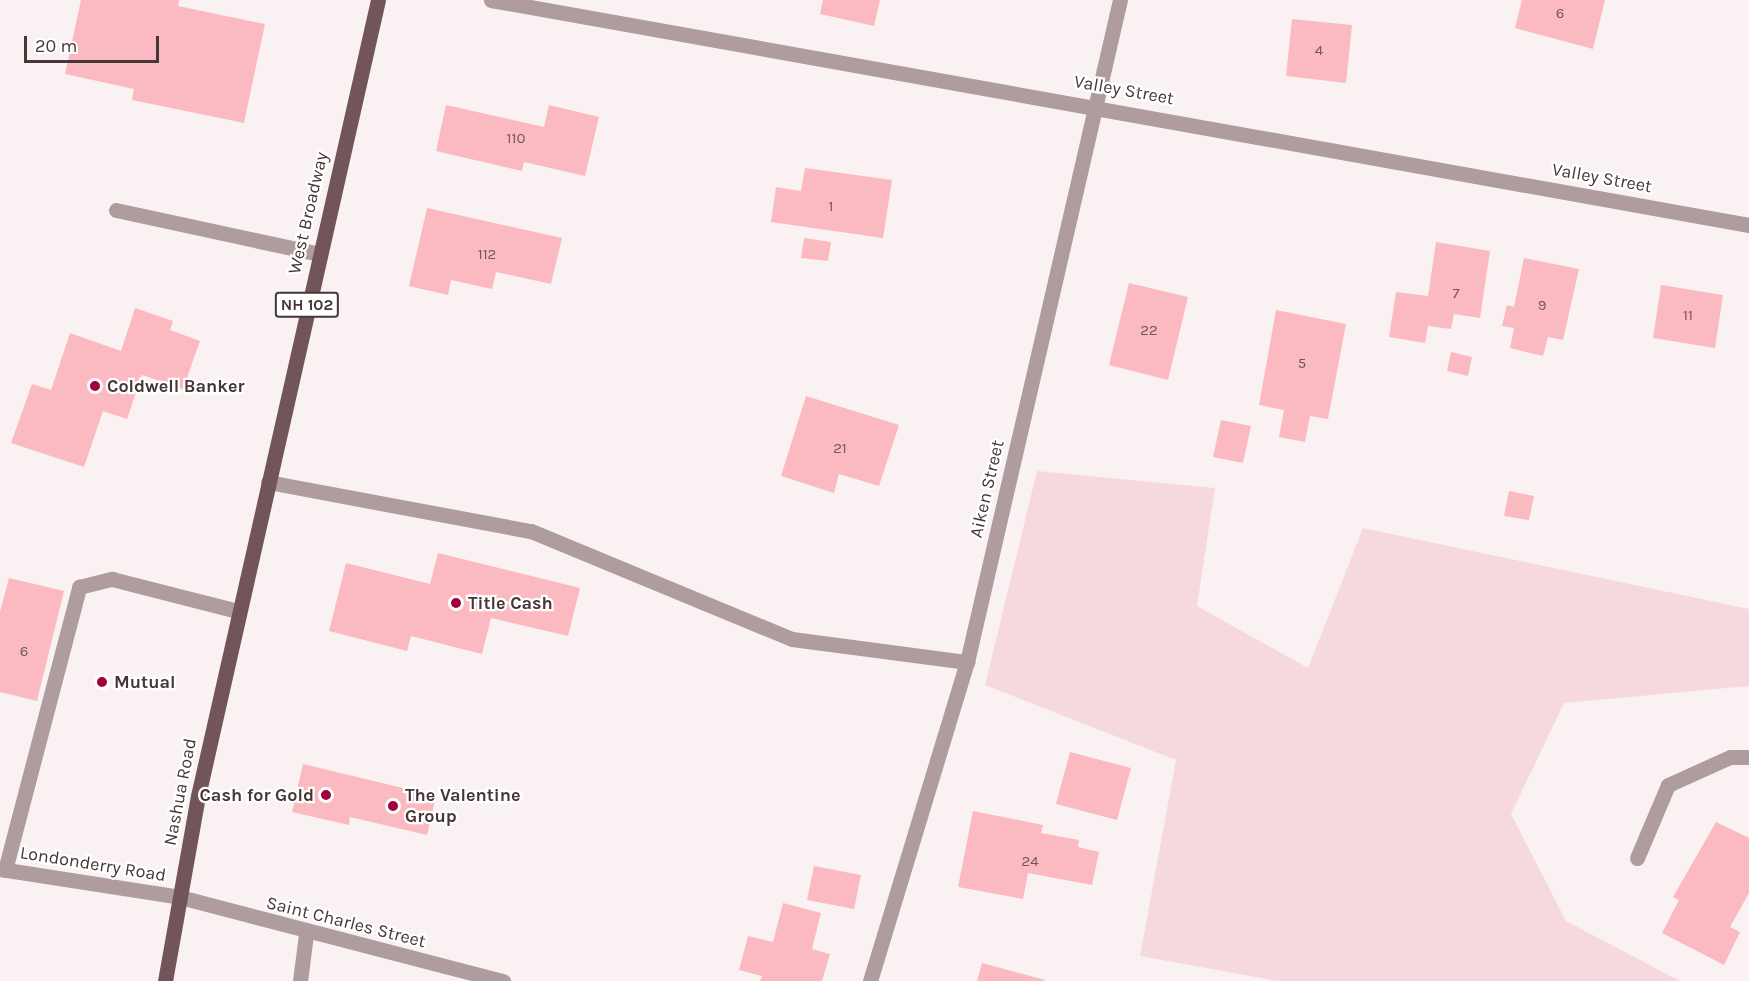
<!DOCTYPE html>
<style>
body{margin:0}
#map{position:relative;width:1749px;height:981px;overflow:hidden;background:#faf2f2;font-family:Karla,sans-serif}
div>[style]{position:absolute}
.green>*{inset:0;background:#f6d9dc}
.building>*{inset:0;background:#fbb9c1}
.service>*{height:15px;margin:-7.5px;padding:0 7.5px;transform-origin:7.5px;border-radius:7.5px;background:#ae9c9e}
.minor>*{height:15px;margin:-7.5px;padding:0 7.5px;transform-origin:7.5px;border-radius:7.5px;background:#ae9c9e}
.primary>*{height:15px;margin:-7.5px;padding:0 7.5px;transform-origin:7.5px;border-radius:7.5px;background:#725558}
.dots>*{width:16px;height:16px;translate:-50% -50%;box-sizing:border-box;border:3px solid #fff;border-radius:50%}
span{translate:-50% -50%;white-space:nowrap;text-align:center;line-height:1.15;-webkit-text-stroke:4.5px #fff;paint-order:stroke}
.number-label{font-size:15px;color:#73575a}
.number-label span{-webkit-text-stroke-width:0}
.shield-label span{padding:2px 4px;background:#fff;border:2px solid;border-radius:4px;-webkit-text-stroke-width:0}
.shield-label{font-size:16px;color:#463637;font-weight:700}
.street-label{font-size:18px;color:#463637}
.poi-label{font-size:18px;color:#463637;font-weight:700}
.left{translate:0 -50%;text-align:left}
.right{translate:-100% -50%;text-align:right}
.scale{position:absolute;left:24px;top:36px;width:135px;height:27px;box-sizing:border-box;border:3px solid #463637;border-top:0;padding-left:8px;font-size:18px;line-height:21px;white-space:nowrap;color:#463637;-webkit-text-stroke:4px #fff;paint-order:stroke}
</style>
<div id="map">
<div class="green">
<i style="clip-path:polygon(1037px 471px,1215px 488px,1197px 606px,1308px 668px,1363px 528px,1749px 609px,1749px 686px,1564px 703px,1511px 814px,1566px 921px,1680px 981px,1277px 981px,1140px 956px,1176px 760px,985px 685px)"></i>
</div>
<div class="building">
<i style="clip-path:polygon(81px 0,179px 0,178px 6px,265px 24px,244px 123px,132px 100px,134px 89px,65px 74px)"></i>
<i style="clip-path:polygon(823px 0,880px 0,874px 26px,820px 14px)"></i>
<i style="clip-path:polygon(1522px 0,1605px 0,1593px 49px,1515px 28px)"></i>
<i style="clip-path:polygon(1292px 19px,1352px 25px,1346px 83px,1286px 76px)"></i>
<i style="clip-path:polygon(446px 105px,544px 127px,549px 105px,599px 117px,585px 176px,524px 162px,522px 171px,436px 151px)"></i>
<i style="clip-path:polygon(805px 168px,892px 180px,883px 238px,771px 222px,776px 187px,801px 191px)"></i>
<i style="clip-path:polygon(427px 208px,562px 238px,551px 284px,496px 272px,492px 289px,451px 280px,448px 295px,409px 286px)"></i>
<i style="clip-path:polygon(804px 238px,831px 242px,828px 261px,801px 258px)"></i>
<i style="clip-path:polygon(1436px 242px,1490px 251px,1480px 318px,1454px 314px,1451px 329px,1428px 326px,1425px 343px,1389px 337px,1396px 292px,1428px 296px)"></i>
<i style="clip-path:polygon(1524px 258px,1579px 269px,1563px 340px,1548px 337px,1543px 356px,1510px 348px,1514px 328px,1502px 326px,1507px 305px,1514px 307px)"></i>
<i style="clip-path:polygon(1129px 283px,1188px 297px,1168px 380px,1109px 365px)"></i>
<i style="clip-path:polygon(1661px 285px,1723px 295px,1715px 348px,1653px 338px)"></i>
<i style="clip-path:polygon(135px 308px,173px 321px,170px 330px,200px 341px,183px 389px,142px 375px,127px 419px,103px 411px,84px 467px,11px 443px,32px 384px,51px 390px,70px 333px,121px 351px)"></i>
<i style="clip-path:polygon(1276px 310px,1346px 324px,1328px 419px,1310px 416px,1305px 442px,1279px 437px,1284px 410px,1259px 405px)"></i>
<i style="clip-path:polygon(1451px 352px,1472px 357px,1468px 376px,1447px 371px)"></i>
<i style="clip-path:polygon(806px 396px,899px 425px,879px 486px,839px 474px,834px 493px,781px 476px)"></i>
<i style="clip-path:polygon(1221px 420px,1251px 426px,1243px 463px,1213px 457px)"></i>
<i style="clip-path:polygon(1509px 491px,1534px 496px,1529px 520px,1504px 516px)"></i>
<i style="clip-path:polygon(438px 553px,580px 588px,568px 636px,491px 618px,482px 654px,411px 636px,407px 651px,329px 631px,346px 563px,430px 584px)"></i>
<i style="clip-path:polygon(9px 578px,64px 591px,37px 701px,0 692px,0 612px)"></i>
<i style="clip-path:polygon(1070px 752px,1131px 768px,1117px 820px,1056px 804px)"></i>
<i style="clip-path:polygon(303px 764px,436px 796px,427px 835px,350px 817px,349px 825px,292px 812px)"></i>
<i style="clip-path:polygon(973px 811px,1043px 825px,1041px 833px,1079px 840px,1078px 847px,1099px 852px,1092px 885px,1028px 873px,1023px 899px,958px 887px)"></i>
<i style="clip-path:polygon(1716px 822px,1749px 838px,1749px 893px,1730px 927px,1740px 932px,1724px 965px,1662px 933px,1679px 900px,1673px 897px)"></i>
<i style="clip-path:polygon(814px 866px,861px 875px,854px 909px,807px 900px)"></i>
<i style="clip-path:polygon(783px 903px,821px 913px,812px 949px,830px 954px,822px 981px,760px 981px,762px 976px,739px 970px,748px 936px,773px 942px)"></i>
<i style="clip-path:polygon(982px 963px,1045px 980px,1044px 981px,977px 981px)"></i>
</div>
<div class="service">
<i style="left:116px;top:210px;width:208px;rotate:12.2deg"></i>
<i style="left:268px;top:482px;width:268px;rotate:10.6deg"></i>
<i style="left:531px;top:531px;width:282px;rotate:22.5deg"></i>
<i style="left:792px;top:639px;width:177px;rotate:7.5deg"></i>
<i style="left:1637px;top:858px;width:79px;rotate:-67deg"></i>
<i style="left:1668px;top:785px;width:68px;rotate:-24.3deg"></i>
<i style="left:1730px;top:757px;width:19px"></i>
<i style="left:5px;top:870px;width:293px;rotate:-75.3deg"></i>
<i style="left:79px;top:587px;width:34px;rotate:-14deg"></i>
<i style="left:112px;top:579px;width:130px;rotate:14.3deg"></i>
<i style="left:300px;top:981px;width:47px;rotate:-82.7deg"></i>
</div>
<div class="minor">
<i style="left:491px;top:0;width:1278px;rotate:10.14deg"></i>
<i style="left:0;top:869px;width:182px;rotate:8.8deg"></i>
<i style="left:180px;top:897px;width:334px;rotate:14.6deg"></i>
<i style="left:870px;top:981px;width:333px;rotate:-73.1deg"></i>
<i style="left:967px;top:662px;width:679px;rotate:-76.99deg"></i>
</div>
<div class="primary">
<i style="left:165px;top:981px;width:188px;rotate:-79.9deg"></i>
<i style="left:198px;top:796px;width:816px;rotate:-77.26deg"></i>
</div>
<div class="dots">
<i style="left:95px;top:386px;background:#a0013d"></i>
<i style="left:456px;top:603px;background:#a0013d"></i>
<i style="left:102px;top:682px;background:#a0013d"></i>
<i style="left:326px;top:795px;background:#a0013d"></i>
<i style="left:393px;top:806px;background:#a0013d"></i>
</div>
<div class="number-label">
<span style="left:1560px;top:14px">6</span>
<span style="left:1319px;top:51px">4</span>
<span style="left:516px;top:139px">110</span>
<span style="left:831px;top:207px">1</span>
<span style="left:487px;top:255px">112</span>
<span style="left:1456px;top:294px">7</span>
<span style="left:1542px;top:306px">9</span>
<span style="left:1688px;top:316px">11</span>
<span style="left:1149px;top:331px">22</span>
<span style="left:1302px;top:364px">5</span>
<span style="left:840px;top:449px">21</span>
<span style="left:24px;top:652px">6</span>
<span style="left:1030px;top:862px">24</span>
</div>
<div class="shield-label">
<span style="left:307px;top:305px">NH 102</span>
</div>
<div class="street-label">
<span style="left:1124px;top:90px;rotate:10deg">Valley Street</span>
<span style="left:1602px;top:178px;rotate:10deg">Valley Street</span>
<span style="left:308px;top:213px;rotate:-77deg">West Broadway</span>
<span style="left:987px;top:489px;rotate:-77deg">Aiken Street</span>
<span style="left:180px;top:792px;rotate:-79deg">Nashua Road</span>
<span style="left:93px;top:864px;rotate:9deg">Londonderry Road</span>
<span style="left:346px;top:922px;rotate:14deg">Saint Charles Street</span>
</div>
<div class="poi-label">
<span class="left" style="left:107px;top:386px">Coldwell Banker</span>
<span class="left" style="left:468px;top:603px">Title Cash</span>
<span class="left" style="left:114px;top:682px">Mutual</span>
<span class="right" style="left:314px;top:795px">Cash for Gold</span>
<span class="left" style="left:405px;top:806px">The Valentine<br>Group</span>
</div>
<div class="scale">20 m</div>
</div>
